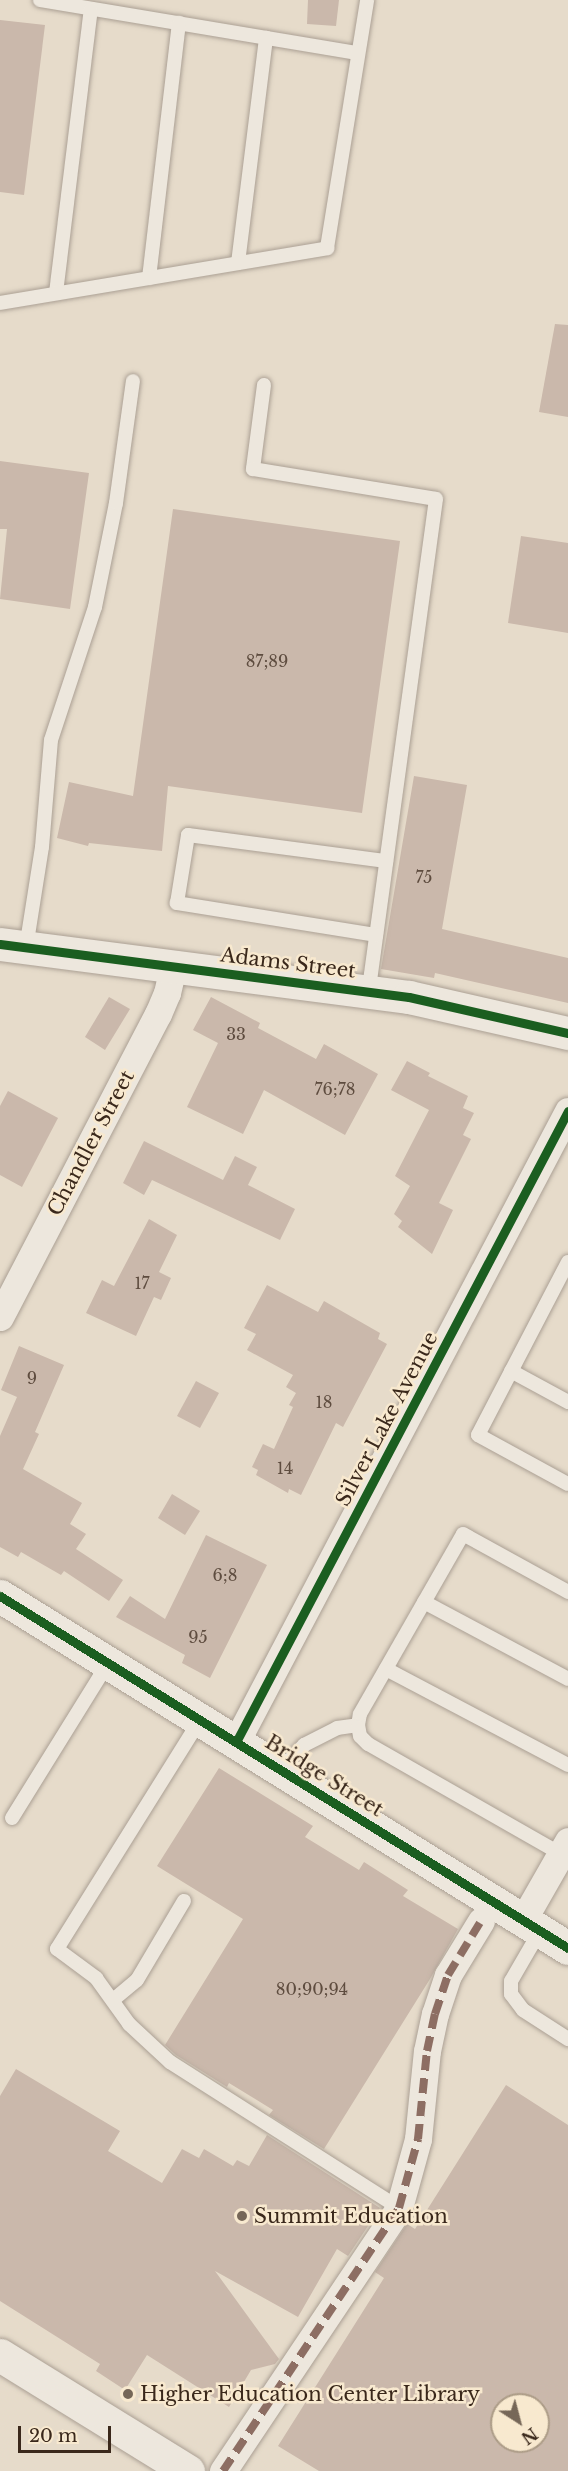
<!DOCTYPE html>
<style>
body{margin:0}
#map{position:relative;width:568px;height:2471px;overflow:hidden;background:#e6dbca;font-family:"Libre Baskerville",serif}
div>[style]{position:absolute}
.building>*{inset:0;background:#cab8ab}
.roads{filter:drop-shadow(0 0 2px #aba094) drop-shadow(0 0 2px #aba094)}
.lane>*{height:14px;margin:-7px;padding:0 7px;transform-origin:7px;border-radius:7px;background:#ede7dd}
.street>*{height:27px;margin:-13.5px;padding:0 13.5px;transform-origin:13.5px;border-radius:13.5px;background:#ede7dd}
.secondary>*{height:33px;margin:-16.5px;padding:0 16.5px;transform-origin:16.5px;border-radius:16.5px;background:#ede7dd}
.quiet>*{height:8px;margin-top:-4px;transform-origin:0;background:repeating-linear-gradient(90deg,#8d6e63 0 15px,transparent 0 23px)}
.cycleway>*{height:9px;margin:-4.5px;padding:0 4.5px;transform-origin:4.5px;border-radius:4.5px;background:#1b5e20}
.dots>*{width:16px;height:16px;translate:-50% -50%;box-sizing:border-box;border:3px solid #f8e9cf;border-radius:50%}
span{translate:-50% -50%;white-space:nowrap;text-align:center;line-height:1.15;-webkit-text-stroke:5px #f8e9cf;paint-order:stroke}
.number-label{font-size:16px;color:#5e4c3f}
.number-label span{-webkit-text-stroke-width:0}
.street-label{font-size:20px;color:#3a281b}
.poi-label{font-size:20px;color:#3a281b}
.left{translate:0 -50%;text-align:left}
.north{position:absolute;left:490px;top:2393px;width:60px;height:60px;box-sizing:border-box;background:#f8e9cf;border:2px solid #ac9c87;border-radius:50%;rotate:144deg;font-size:16px;font-weight:700;line-height:24px;text-align:center;color:#3a281b}
.north::after{content:'';display:block;margin:auto;width:21px;height:27px;background:#766758;clip-path:polygon(50% 0,100% 100%,50% 72%,0 100%)}
.scale{position:absolute;left:18px;top:2426px;width:93px;height:27px;box-sizing:border-box;border:3px solid #3a281b;border-top:0;padding-left:8px;font-size:18px;line-height:21px;white-space:nowrap;color:#3a281b;-webkit-text-stroke:4px #f8e9cf;paint-order:stroke}
</style>
<div id="map">
<div class="building">
<i style="clip-path:polygon(308px 0,339px 0,336px 26px,307px 24px)"></i>
<i style="clip-path:polygon(0 20px,45px 25px,24px 195px,0 192px)"></i>
<i style="clip-path:polygon(555px 324px,568px 325px,568px 417px,539px 412px)"></i>
<i style="clip-path:polygon(0 461px,89px 473px,70px 609px,0 599px,7px 529px,0 529px)"></i>
<i style="clip-path:polygon(173px 509px,400px 541px,362px 813px,168px 786px,162px 851px,89px 843px,88px 846px,57px 838px,69px 782px,133px 796px)"></i>
<i style="clip-path:polygon(521px 536px,568px 543px,568px 633px,508px 623px)"></i>
<i style="clip-path:polygon(414px 776px,467px 785px,442px 929px,568px 958px,568px 1003px,435px 973px,434px 978px,381px 969px)"></i>
<i style="clip-path:polygon(109px 997px,130px 1009px,105px 1050px,85px 1037px)"></i>
<i style="clip-path:polygon(211px 997px,260px 1023px,258px 1028px,316px 1059px,324px 1044px,378px 1074px,345px 1135px,264px 1090px,243px 1134px,187px 1107px,218px 1043px,193px 1030px)"></i>
<i style="clip-path:polygon(407px 1061px,430px 1073px,428px 1076px,468px 1096px,463px 1108px,474px 1113px,463px 1135px,471px 1139px,439px 1203px,453px 1210px,432px 1254px,398px 1227px,402px 1221px,394px 1214px,410px 1186px,395px 1176px,429px 1110px,391px 1090px)"></i>
<i style="clip-path:polygon(8px 1091px,58px 1118px,22px 1187px,0 1175px,0 1106px)"></i>
<i style="clip-path:polygon(144px 1141px,223px 1180px,235px 1156px,257px 1167px,248px 1185px,295px 1209px,280px 1240px,152px 1180px,144px 1195px,123px 1183px)"></i>
<i style="clip-path:polygon(149px 1219px,177px 1235px,159px 1272px,171px 1278px,161px 1300px,154px 1297px,136px 1336px,86px 1313px,102px 1280px,114px 1286px)"></i>
<i style="clip-path:polygon(267px 1285px,318px 1312px,324px 1301px,380px 1333px,378px 1339px,387px 1344px,343px 1427px,336px 1423px,301px 1495px,289px 1489px,288px 1493px,256px 1475px,258px 1470px,252px 1467px,263px 1444px,274px 1449px,293px 1407px,289px 1405px,296px 1393px,286px 1387px,293px 1375px,247px 1350px,256px 1334px,244px 1328px)"></i>
<i style="clip-path:polygon(19px 1346px,64px 1365px,35px 1432px,39px 1434px,23px 1469px,82px 1503px,70px 1524px,86px 1534px,76px 1549px,123px 1580px,109px 1601px,64px 1571px,61px 1575px,21px 1552px,18px 1557px,0 1547px,0 1436px,17px 1397px,1px 1390px)"></i>
<i style="clip-path:polygon(196px 1381px,219px 1393px,200px 1428px,177px 1416px)"></i>
<i style="clip-path:polygon(172px 1494px,200px 1511px,185px 1535px,158px 1518px)"></i>
<i style="clip-path:polygon(206px 1535px,267px 1565px,210px 1678px,182px 1663px,185px 1655px,116px 1617px,130px 1596px,165px 1619px)"></i>
<i style="clip-path:polygon(219px 1768px,313px 1826px,305px 1837px,359px 1870px,364px 1862px,408px 1890px,403px 1896px,458px 1929px,430px 1979px,324px 2149px,269px 2115px,273px 2110px,229px 2083px,227px 2087px,176px 2055px,165px 2045px,243px 1919px,157px 1866px)"></i>
<i style="clip-path:polygon(16px 2069px,120px 2131px,108px 2151px,162px 2183px,182px 2149px,199px 2158px,204px 2149px,233px 2166px,237px 2160px,249px 2166px,267px 2135px,380px 2208px,348px 2256px,337px 2249px,298px 2317px,215px 2271px,279px 2359px,275px 2364px,251px 2370px,229px 2407px,147px 2355px,125px 2390px,96px 2371px,100px 2364px,0 2301px,0 2096px)"></i>
<i style="clip-path:polygon(evenodd,506px 2085px,568px 2125px,568px 2471px,319px 2471px,278px 2446px,384px 2278px,375px 2272px,407px 2224px,415px 2229px,506px 2085px,502px 2405px,538px 2405px,538px 2441px,502px 2441px,502px 2405px)"></i>
</div>
<div class="roads">
<div class="lane">
<i style="left:40px;top:0;width:321px;rotate:9.5deg"></i>
<i style="left:238px;top:263px;width:227px;rotate:-82.9deg"></i>
<i style="left:149px;top:278px;width:257px;rotate:-83.3deg"></i>
<i style="left:56px;top:293px;width:286px;rotate:-83deg"></i>
<i style="left:0;top:303px;width:332px;rotate:-9.5deg"></i>
<i style="left:327px;top:248px;width:251px;rotate:-80.8deg"></i>
<i style="left:264px;top:385px;width:85px;rotate:97.5deg"></i>
<i style="left:253px;top:469px;width:185px;rotate:9.3deg"></i>
<i style="left:436px;top:499px;width:497px;rotate:97.8deg"></i>
<i style="left:376px;top:935px;width:202px;rotate:-170.9deg"></i>
<i style="left:177px;top:903px;width:69px;rotate:-80.8deg"></i>
<i style="left:188px;top:835px;width:200px;rotate:7.5deg"></i>
<i style="left:26px;top:948px;width:102px;rotate:-81deg"></i>
<i style="left:42px;top:847px;width:107px;rotate:-85.2deg"></i>
<i style="left:51px;top:740px;width:140px;rotate:-71.7deg"></i>
<i style="left:95px;top:607px;width:106px;rotate:-78.6deg"></i>
<i style="left:116px;top:503px;width:123px;rotate:-82.1deg"></i>
<i style="left:568px;top:1262px;width:195px;rotate:117.5deg"></i>
<i style="left:478px;top:1435px;width:102px;rotate:28.6deg"></i>
<i style="left:511px;top:1371px;width:65px;rotate:28.5deg"></i>
<i style="left:424px;top:1602px;width:163px;rotate:28.1deg"></i>
<i style="left:386px;top:1669px;width:206px;rotate:27.8deg"></i>
<i style="left:200px;top:1720px;width:270px;rotate:122deg"></i>
<i style="left:57px;top:1949px;width:49px;rotate:36.6deg"></i>
<i style="left:96px;top:1978px;width:57px;rotate:54.3deg"></i>
<i style="left:129px;top:2024px;width:56px;rotate:42.8deg"></i>
<i style="left:170px;top:2062px;width:272px;rotate:32.5deg"></i>
<i style="left:280px;top:1770px;width:35px;rotate:-46deg"></i>
<i style="left:304px;top:1745px;width:37px;rotate:-27deg"></i>
<i style="left:337px;top:1728px;width:21px;rotate:-8deg"></i>
<i style="left:12px;top:1818px;width:182px;rotate:-58.2deg"></i>
<i style="left:561px;top:1854px;width:222px;rotate:-150.3deg"></i>
<i style="left:368px;top:1744px;width:11px;rotate:-135deg"></i>
<i style="left:360px;top:1736px;width:11px;rotate:-100deg"></i>
<i style="left:358px;top:1725px;width:11px;rotate:-80deg"></i>
<i style="left:360px;top:1714px;width:207px;rotate:-60.2deg"></i>
<i style="left:463px;top:1534px;width:120px;rotate:28.9deg"></i>
<i style="left:540px;top:1931px;width:58px;rotate:120.1deg"></i>
<i style="left:511px;top:1981px;width:13px;rotate:90deg"></i>
<i style="left:511px;top:1994px;width:20px;rotate:53deg"></i>
<i style="left:523px;top:2010px;width:54px;rotate:32.8deg"></i>
<i style="left:113px;top:2000px;width:31px;rotate:-40deg"></i>
<i style="left:137px;top:1980px;width:92px;rotate:-59.3deg"></i>
</div>
<div class="street">
<i style="left:0;top:1317px;width:342px;rotate:-62.5deg"></i>
<i style="left:158px;top:1014px;width:23px;rotate:-67deg"></i>
<i style="left:167px;top:993px;width:28px;rotate:-77deg"></i>
<i style="left:236px;top:1742px;width:713px;rotate:-62.25deg"></i>
<i style="left:523px;top:1920px;width:91px;rotate:-60.3deg"></i>
<i style="left:223px;top:2471px;width:316px;rotate:-56.2deg"></i>
<i style="left:399px;top:2208px;width:72px;rotate:-74.6deg"></i>
<i style="left:418px;top:2139px;width:88px;rotate:-84.2deg"></i>
<i style="left:427px;top:2051px;width:38px;rotate:-78deg"></i>
<i style="left:435px;top:2014px;width:41px;rotate:-71.6deg"></i>
<i style="left:448px;top:1975px;width:63px;rotate:-58.6deg"></i>
</div>
<div class="secondary">
<i style="left:0;top:944px;width:412px;rotate:7.4deg"></i>
<i style="left:409px;top:997px;width:163px;rotate:12.8deg"></i>
<i style="left:0;top:1596px;width:668px;rotate:31.79deg"></i>
<i style="left:0;top:2355px;width:221px;rotate:31.7deg"></i>
</div>
</div>
<div class="quiet">
<i style="left:223px;top:2471px;width:316px;rotate:-56.2deg"></i>
<i style="left:399px;top:2208px;width:72px;rotate:-74.6deg"></i>
<i style="left:418px;top:2139px;width:88px;rotate:-84.2deg"></i>
<i style="left:427px;top:2051px;width:38px;rotate:-78deg"></i>
<i style="left:435px;top:2014px;width:41px;rotate:-71.6deg"></i>
<i style="left:448px;top:1975px;width:63px;rotate:-58.6deg"></i>
</div>
<div class="cycleway">
<i style="left:0;top:944px;width:412px;rotate:7.4deg"></i>
<i style="left:409px;top:997px;width:163px;rotate:12.8deg"></i>
<i style="left:0;top:1596px;width:668px;rotate:31.79deg"></i>
<i style="left:236px;top:1742px;width:713px;rotate:-62.25deg"></i>
</div>
<div class="dots">
<i style="left:242px;top:2216px;background:#766758"></i>
<i style="left:128px;top:2394px;background:#766758"></i>
</div>
<div class="number-label">
<span style="left:267px;top:661px">87;89</span>
<span style="left:424px;top:877px">75</span>
<span style="left:236px;top:1034px">33</span>
<span style="left:335px;top:1089px">76;78</span>
<span style="left:142px;top:1283px">17</span>
<span style="left:32px;top:1378px">9</span>
<span style="left:324px;top:1402px">18</span>
<span style="left:285px;top:1468px">14</span>
<span style="left:225px;top:1575px">6;8</span>
<span style="left:198px;top:1637px">95</span>
<span style="left:312px;top:1989px">80;90;94</span>
</div>
<div class="street-label">
<span style="left:288px;top:963px;rotate:7deg">Adams Street</span>
<span style="left:91px;top:1143px;rotate:-62deg">Chandler Street</span>
<span style="left:387px;top:1419px;rotate:-62deg">Silver Lake Avenue</span>
<span style="left:324px;top:1776px;rotate:32deg">Bridge Street</span>
</div>
<div class="poi-label">
<span class="left" style="left:254px;top:2216px">Summit Education</span>
<span class="left" style="left:140px;top:2394px">Higher Education Center Library</span>
</div>
<div class="north">N</div>
<div class="scale">20 m</div>
</div>
